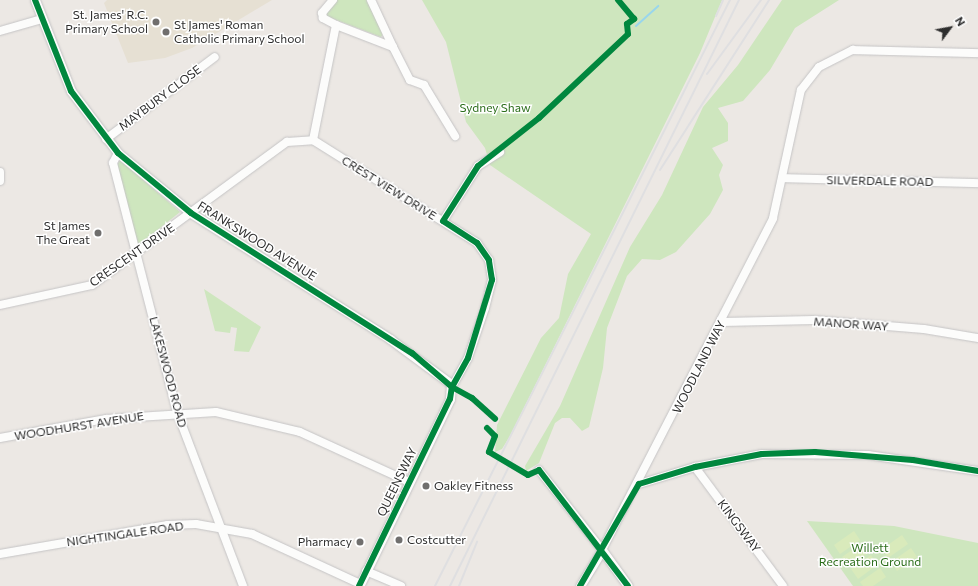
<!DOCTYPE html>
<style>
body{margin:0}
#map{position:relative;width:978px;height:586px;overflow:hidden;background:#ece8e4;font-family:Commissioner,sans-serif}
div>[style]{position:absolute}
.education>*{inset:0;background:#e6e0d3}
.green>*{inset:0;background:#cee6be}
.pitch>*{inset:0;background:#d9eabb}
.stream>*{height:2px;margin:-1px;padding:0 1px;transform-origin:1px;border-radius:1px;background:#99d6ec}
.roads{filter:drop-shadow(0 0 1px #c5c4c5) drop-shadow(0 0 1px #c5c4c5)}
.minor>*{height:8px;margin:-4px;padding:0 4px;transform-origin:4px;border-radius:4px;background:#fcfcfb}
.tertiary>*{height:9px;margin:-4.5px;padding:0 4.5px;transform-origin:4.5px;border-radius:4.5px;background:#fcfcfb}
.rail>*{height:2px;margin:-1px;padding:0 1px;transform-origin:1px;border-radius:1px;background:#dfdfe1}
.cycleway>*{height:6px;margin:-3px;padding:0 3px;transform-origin:3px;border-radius:3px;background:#00873e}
.dots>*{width:11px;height:11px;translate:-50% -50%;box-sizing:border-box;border:2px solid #fff;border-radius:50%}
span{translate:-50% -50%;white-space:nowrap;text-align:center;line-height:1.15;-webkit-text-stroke:3px #fff;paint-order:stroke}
.poi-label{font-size:12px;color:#2e2e2e}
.right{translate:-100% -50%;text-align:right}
.left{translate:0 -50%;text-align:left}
.street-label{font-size:12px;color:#2e2e2e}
.park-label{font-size:12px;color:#2c6e1b}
.north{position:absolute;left:930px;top:8px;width:40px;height:40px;-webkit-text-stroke:3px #fff;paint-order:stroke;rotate:58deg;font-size:11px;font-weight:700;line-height:16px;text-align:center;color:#2e2e2e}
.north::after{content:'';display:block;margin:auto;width:14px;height:18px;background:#2e2e2e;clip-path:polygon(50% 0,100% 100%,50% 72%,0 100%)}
</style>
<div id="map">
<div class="education">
<i style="clip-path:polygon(107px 0,272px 0,192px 48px,165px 58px,128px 63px,104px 3px)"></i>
</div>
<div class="green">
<i style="clip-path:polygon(336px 0,367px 0,383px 34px,381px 37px,326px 16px,325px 11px)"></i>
<i style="clip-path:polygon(422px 0,722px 0,700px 53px,511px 434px,502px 449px,495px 452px,497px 425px,541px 338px,559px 318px,568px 274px,591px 234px,490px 165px,485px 148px,466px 122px,446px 42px)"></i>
<i style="clip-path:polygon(782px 0,839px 0,795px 28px,770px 70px,743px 101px,718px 108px,728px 123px,728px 141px,712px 148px,723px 165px,719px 175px,723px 190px,710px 214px,676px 252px,660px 260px,642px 259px,627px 276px,607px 328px,603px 368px,589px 427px,582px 431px,570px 418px,562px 418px,555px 423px,539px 463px,526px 471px,525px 466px,560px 406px,630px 247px,662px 195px,703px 107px,738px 65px)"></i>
<i style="clip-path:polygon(120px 160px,180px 212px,136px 247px,117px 165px)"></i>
<i style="clip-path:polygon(204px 289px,261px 327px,249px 352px,234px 351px,237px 328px,231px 327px,230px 333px,215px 331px)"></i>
<i style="clip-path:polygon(807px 521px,894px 526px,978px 543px,978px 586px,853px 586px)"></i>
</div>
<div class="pitch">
<i style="clip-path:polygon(854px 531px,860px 540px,840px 554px,834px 545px)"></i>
<i style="clip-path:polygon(902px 535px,908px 544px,888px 558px,882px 549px)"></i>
<i style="clip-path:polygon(862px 543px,869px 552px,849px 566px,842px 557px)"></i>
<i style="clip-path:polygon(911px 548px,917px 557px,897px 571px,891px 562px)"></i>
<i style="clip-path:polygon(871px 555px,877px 565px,858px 579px,851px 569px)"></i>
<i style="clip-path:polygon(880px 568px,886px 577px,873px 586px,863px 586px,860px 582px)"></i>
</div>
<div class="stream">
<i style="left:636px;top:26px;width:30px;rotate:-42deg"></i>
</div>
<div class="roads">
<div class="minor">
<i style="left:371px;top:0;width:52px;rotate:64.9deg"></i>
<i style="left:336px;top:25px;width:61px;rotate:21.1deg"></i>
<i style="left:393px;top:47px;width:37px;rotate:63deg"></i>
<i style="left:410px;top:80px;width:15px;rotate:20deg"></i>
<i style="left:424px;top:85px;width:60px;rotate:58.7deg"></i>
<i style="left:0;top:31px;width:44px;rotate:-15.9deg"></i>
<i style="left:106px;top:139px;width:136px;rotate:-37deg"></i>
<i style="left:313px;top:140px;width:117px;rotate:-78.7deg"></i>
<i style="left:336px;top:25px;width:15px;rotate:-152deg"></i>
<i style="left:323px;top:18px;width:5px;rotate:-101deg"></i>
<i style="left:322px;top:13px;width:17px;rotate:-50deg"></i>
<i style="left:118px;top:153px;width:11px;rotate:117deg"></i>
<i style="left:113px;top:163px;width:257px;rotate:75.6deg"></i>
<i style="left:177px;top:412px;width:186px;rotate:69.2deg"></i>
<i style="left:0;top:172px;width:9px;rotate:90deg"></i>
<i style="left:782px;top:178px;width:196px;rotate:1.5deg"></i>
<i style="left:443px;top:221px;width:65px;rotate:-57.5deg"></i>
<i style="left:478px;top:166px;width:26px;rotate:-32deg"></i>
<i style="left:0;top:305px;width:94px;rotate:-12.3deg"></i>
<i style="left:92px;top:285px;width:242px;rotate:-36.3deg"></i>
<i style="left:287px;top:142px;width:26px;rotate:-4deg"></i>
<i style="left:313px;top:140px;width:194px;rotate:32.1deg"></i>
<i style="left:477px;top:243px;width:21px;rotate:55deg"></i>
<i style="left:489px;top:260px;width:20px;rotate:81deg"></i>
<i style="left:492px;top:280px;width:29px;rotate:104deg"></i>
<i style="left:485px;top:308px;width:53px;rotate:108.8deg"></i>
<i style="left:468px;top:358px;width:33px;rotate:119deg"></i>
<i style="left:723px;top:322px;width:91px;rotate:-1.3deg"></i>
<i style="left:814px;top:320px;width:110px;rotate:4.7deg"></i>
<i style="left:924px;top:329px;width:55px;rotate:9.5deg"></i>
<i style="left:0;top:438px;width:108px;rotate:-10.2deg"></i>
<i style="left:106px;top:419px;width:110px;rotate:-3.6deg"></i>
<i style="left:216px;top:412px;width:86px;rotate:13.4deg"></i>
<i style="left:300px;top:432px;width:120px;rotate:24.6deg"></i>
<i style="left:695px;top:467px;width:148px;rotate:53.5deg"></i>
<i style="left:539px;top:470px;width:102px;rotate:51.8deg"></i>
<i style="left:602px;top:550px;width:373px;rotate:-62.7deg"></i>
<i style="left:773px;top:218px;width:131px;rotate:-77.7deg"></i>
<i style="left:801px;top:90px;width:29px;rotate:-52deg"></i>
<i style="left:819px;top:67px;width:38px;rotate:-27deg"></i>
<i style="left:853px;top:50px;width:125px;rotate:1.4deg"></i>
<i style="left:639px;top:484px;width:59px;rotate:-16.9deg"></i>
<i style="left:695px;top:467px;width:68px;rotate:-11deg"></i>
<i style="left:762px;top:454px;width:106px;rotate:0.5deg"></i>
<i style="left:868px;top:455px;width:111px;rotate:8.3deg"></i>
<i style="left:0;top:554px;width:170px;rotate:-9.8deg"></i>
<i style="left:168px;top:525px;width:28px;rotate:-2deg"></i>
<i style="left:196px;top:524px;width:57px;rotate:10.1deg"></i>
<i style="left:252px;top:534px;width:119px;rotate:24.8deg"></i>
<i style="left:366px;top:571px;width:38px;rotate:23deg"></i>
</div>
<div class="tertiary">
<i style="left:35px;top:0;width:98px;rotate:68.4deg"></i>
<i style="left:71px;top:91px;width:78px;rotate:52.8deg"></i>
<i style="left:118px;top:153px;width:94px;rotate:39.4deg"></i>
<i style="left:191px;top:213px;width:236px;rotate:32.3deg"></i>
<i style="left:390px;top:339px;width:76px;rotate:36.4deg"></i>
<i style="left:451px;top:384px;width:15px;rotate:94deg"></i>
<i style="left:450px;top:399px;width:208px;rotate:115.9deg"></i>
<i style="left:580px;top:586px;width:42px;rotate:-58.6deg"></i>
<i style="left:602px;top:550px;width:44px;rotate:54.2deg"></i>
</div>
</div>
<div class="rail">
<i style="left:716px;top:16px;width:17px;rotate:-66deg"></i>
<i style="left:707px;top:74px;width:92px;rotate:-53.9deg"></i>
<i style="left:660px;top:170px;width:202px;rotate:-57.3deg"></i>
<i style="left:435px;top:586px;width:656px;rotate:-63.28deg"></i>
<i style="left:450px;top:586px;width:653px;rotate:-63.75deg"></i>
<i style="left:459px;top:586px;width:48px;rotate:-67.8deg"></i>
</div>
<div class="cycleway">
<i style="left:35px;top:0;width:98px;rotate:68.4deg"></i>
<i style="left:71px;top:91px;width:78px;rotate:52.8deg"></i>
<i style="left:118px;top:153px;width:94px;rotate:39.4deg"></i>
<i style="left:191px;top:213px;width:262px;rotate:32.4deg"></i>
<i style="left:412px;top:353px;width:52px;rotate:40.4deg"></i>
<i style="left:452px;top:387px;width:33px;rotate:-61deg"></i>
<i style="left:468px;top:358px;width:82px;rotate:-72.9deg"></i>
<i style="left:492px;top:280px;width:20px;rotate:-99deg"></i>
<i style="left:489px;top:260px;width:21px;rotate:-125deg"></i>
<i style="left:477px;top:243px;width:40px;rotate:-147.1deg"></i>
<i style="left:443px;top:221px;width:65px;rotate:-57.5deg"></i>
<i style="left:478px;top:166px;width:78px;rotate:-38.2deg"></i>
<i style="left:539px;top:118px;width:122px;rotate:-43.3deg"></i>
<i style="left:628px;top:34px;width:10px;rotate:-96deg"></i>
<i style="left:627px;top:24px;width:9px;rotate:-36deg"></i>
<i style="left:634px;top:19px;width:25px;rotate:-130deg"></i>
<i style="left:452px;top:387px;width:23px;rotate:29deg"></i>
<i style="left:472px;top:398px;width:31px;rotate:42deg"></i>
<i style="left:487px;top:428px;width:11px;rotate:45deg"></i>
<i style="left:495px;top:436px;width:17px;rotate:111deg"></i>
<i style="left:489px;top:452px;width:45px;rotate:30.5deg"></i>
<i style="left:528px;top:475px;width:12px;rotate:-24deg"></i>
<i style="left:539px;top:470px;width:146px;rotate:52.5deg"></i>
<i style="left:359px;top:586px;width:208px;rotate:-64.1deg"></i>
<i style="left:450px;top:399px;width:12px;rotate:-81deg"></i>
<i style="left:580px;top:586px;width:118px;rotate:-60deg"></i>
<i style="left:639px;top:484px;width:59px;rotate:-16.9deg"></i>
<i style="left:695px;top:467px;width:68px;rotate:-11deg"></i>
<i style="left:762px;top:454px;width:53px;rotate:-2.2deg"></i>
<i style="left:815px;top:452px;width:98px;rotate:4.7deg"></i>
<i style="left:913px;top:460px;width:66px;rotate:9.6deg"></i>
</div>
<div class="dots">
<i style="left:156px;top:22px;background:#706f6e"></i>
<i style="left:166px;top:32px;background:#706f6e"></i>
<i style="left:98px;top:233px;background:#706f6e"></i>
<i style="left:426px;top:486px;background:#706f6e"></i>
<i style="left:399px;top:540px;background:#706f6e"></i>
<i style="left:360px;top:542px;background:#706f6e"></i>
</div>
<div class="poi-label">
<span class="right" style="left:148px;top:22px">St. James' R.C.<br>Primary School</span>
<span class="left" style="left:174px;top:32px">St James' Roman<br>Catholic Primary School</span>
<span class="right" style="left:90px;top:233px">St James<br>The Great</span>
<span class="left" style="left:434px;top:486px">Oakley Fitness</span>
<span class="left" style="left:407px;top:540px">Costcutter</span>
<span class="right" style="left:352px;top:542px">Pharmacy</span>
</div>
<div class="street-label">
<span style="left:160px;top:98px;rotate:-37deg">MAYBURY CLOSE</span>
<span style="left:880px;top:181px;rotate:1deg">SILVERDALE ROAD</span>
<span style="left:389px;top:188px;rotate:32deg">CREST VIEW DRIVE</span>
<span style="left:257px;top:241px;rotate:32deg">FRANKSWOOD AVENUE</span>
<span style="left:132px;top:255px;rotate:-35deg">CRESCENT DRIVE</span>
<span style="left:851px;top:324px;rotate:4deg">MANOR WAY</span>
<span style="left:699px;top:367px;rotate:-63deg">WOODLAND WAY</span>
<span style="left:168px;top:372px;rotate:75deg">LAKESWOOD ROAD</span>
<span style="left:79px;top:426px;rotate:-9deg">WOODHURST AVENUE</span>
<span style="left:397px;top:482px;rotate:-64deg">QUEENSWAY</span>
<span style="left:739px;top:526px;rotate:53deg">KINGSWAY</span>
<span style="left:125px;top:534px;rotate:-8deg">NIGHTINGALE ROAD</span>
</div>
<div class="park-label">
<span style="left:495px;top:108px">Sydney Shaw</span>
<span style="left:870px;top:555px">Willett<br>Recreation Ground</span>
</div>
<div class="north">N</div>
</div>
